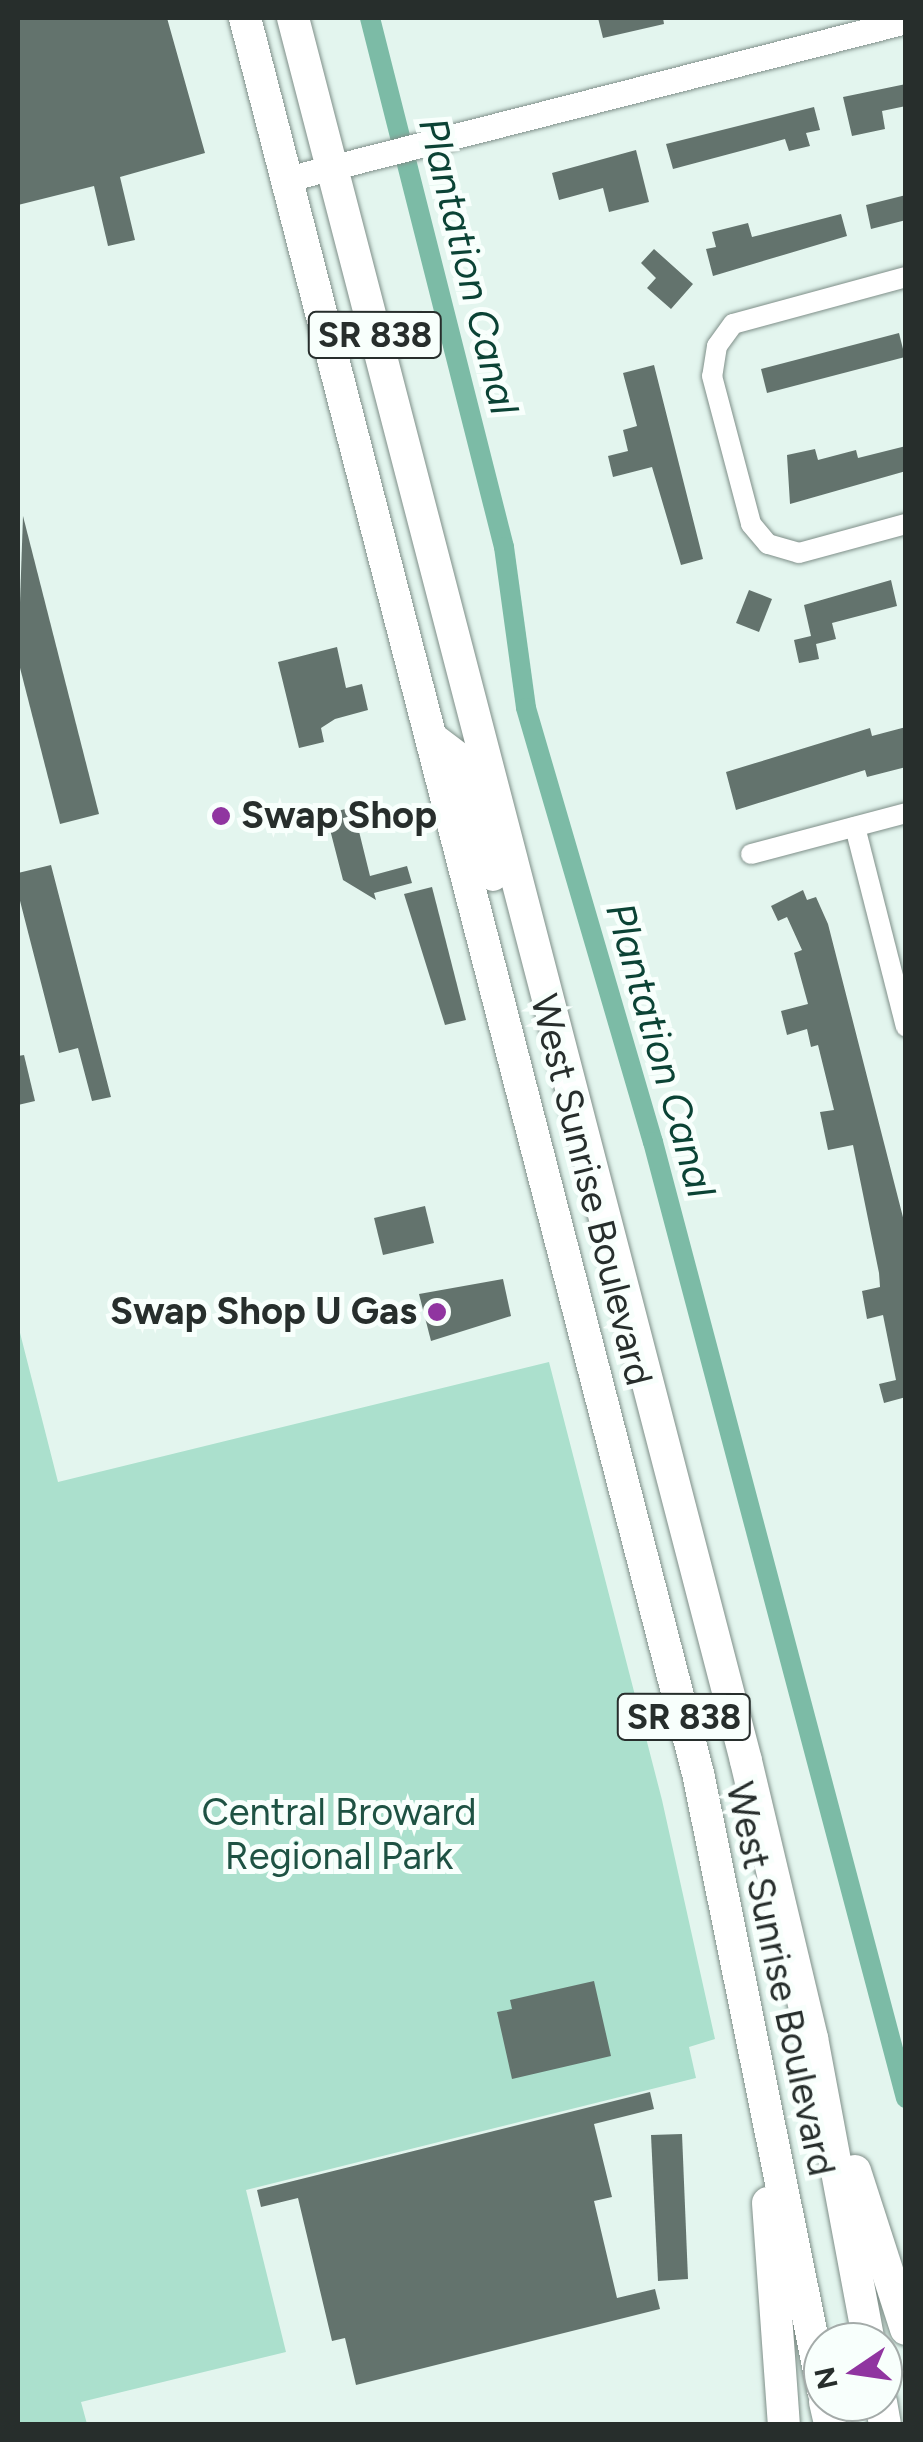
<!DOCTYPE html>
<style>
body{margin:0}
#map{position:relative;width:923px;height:2442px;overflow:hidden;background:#e3f5ee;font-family:Figtree,sans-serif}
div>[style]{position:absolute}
.green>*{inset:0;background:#abe0cd}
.canal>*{height:20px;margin:-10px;padding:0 10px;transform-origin:10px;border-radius:10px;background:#7cbba6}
.building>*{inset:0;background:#63736d}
.roads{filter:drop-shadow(0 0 2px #7f8f89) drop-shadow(0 0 2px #7f8f89)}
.minor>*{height:20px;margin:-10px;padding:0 10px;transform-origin:10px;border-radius:10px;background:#fff}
.tertiary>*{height:25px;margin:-12.5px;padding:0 12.5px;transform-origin:12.5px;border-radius:12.5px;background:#fff}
.primary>*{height:32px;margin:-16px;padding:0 16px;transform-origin:16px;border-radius:16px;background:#fff}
.dots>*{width:28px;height:28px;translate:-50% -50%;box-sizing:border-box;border:5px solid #f8fffc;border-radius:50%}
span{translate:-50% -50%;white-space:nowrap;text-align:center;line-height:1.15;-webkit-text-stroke:10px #f8fffc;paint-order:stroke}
.shield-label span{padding:2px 8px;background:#f8fffc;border:2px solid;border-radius:8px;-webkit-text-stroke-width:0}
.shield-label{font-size:35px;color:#272e2c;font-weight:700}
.poi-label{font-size:38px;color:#272e2c;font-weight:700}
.left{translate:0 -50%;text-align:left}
.right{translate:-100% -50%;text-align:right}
.street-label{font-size:38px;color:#272e2c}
.park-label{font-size:38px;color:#1e5243}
.water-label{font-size:40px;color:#0b4335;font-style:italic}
.frame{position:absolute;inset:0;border:20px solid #272e2c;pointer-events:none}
.north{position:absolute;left:803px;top:2322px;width:100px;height:100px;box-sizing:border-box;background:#f8fffc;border:2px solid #a4aba9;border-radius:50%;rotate:257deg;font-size:28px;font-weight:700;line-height:40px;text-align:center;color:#272e2c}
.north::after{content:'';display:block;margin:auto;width:35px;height:45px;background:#9035a0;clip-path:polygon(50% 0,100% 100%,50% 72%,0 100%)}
</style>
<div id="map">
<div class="green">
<i style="clip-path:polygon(18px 1325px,58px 1482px,549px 1362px,662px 1800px,715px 2039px,689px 2047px,696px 2078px,246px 2190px,286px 2352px,81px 2402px,87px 2424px,18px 2424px)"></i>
</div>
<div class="canal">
<i style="left:370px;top:18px;width:546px;rotate:75.79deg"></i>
<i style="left:504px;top:547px;width:162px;rotate:82.2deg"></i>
<i style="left:526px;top:708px;width:452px;rotate:73.7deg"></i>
<i style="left:653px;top:1142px;width:989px;rotate:75.18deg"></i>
</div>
<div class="building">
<i style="clip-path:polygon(18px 18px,167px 18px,205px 153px,120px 177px,135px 240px,108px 246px,94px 186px,18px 205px)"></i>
<i style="clip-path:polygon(598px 18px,663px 18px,664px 24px,603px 38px)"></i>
<i style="clip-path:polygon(906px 84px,906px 106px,882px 111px,885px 129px,852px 136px,843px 97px)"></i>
<i style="clip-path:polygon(814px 107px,820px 130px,806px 133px,810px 146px,789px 151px,785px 139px,673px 169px,666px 144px)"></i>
<i style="clip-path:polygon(636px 150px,649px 202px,609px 212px,603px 188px,559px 200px,552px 173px)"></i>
<i style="clip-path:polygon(906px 195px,906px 220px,871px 229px,866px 205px)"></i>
<i style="clip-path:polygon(841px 214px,847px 236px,713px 276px,706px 249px,716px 247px,712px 232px,748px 223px,752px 237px)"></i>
<i style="clip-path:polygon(654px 249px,693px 284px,671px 309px,647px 288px,656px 278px,641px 263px)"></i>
<i style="clip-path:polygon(899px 333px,905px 357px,767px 393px,761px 369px)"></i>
<i style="clip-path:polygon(654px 365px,703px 559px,681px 565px,652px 467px,613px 477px,608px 456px,628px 451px,623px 430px,637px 426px,623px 373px)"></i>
<i style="clip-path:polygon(906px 446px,906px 471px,790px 504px,787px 455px,815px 449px,818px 460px,856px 450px,858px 458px)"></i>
<i style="clip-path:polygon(23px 516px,99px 814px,60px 824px,18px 660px)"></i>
<i style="clip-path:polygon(891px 580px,897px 606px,832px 623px,836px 639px,816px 644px,819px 659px,799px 663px,794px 640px,811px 636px,804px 605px)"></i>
<i style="clip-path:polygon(749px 590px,772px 599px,759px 632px,736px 623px)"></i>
<i style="clip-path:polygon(337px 647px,346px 688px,362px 684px,368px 710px,335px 719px,321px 728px,324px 742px,299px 748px,278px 662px)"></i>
<i style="clip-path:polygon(906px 727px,906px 767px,867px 777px,865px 770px,736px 810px,726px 772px,870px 728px,872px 736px)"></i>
<i style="clip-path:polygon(353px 807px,370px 876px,407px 866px,412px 883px,374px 893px,376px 900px,343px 880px,326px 814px)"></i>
<i style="clip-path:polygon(51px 865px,111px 1097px,92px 1101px,78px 1048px,59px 1053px,18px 893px,18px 873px)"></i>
<i style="clip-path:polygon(432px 887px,466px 1020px,445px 1025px,404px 894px)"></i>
<i style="clip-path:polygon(803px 890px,807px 900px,816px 897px,828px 924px,906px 1229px,906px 1397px,884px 1403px,879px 1384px,896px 1380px,883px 1315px,867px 1319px,862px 1291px,880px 1287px,879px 1273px,853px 1145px,828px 1150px,820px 1112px,834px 1110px,818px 1045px,811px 1047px,807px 1029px,787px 1035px,781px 1011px,808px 1004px,794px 953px,802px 950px,787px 917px,778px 921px,771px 906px)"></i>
<i style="clip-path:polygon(24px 1055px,35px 1101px,18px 1105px,18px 1056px)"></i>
<i style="clip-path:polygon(425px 1206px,434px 1243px,383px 1255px,374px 1218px)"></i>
<i style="clip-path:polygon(503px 1279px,511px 1316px,431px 1341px,419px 1294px)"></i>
<i style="clip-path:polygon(594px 1981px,611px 2056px,512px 2079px,497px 2012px,512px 2009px,510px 2000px)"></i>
<i style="clip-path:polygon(650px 2092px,654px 2109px,594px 2124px,612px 2197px,594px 2201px,617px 2298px,655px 2289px,660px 2309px,356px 2385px,345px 2338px,332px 2341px,298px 2198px,261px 2207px,257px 2190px)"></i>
<i style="clip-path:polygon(682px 2134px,688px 2279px,658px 2281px,651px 2135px)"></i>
</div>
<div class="roads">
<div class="minor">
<i style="left:906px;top:277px;width:179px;rotate:164.8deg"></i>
<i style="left:733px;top:324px;width:27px;rotate:126deg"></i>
<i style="left:717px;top:346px;width:30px;rotate:99deg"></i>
<i style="left:712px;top:376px;width:153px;rotate:75.2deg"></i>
<i style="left:751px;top:524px;width:26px;rotate:50deg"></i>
<i style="left:768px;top:544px;width:32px;rotate:16deg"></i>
<i style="left:799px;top:553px;width:111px;rotate:-15.2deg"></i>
<i style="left:855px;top:827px;width:206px;rotate:75.7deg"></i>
<i style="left:751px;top:854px;width:160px;rotate:-14.8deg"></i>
</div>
<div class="tertiary">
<i style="left:287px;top:179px;width:639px;rotate:-14.32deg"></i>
</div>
<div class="primary">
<i style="left:245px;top:18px;width:1813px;rotate:75.53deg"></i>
<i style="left:698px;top:1773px;width:630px;rotate:78.55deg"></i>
<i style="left:293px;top:18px;width:1801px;rotate:75.43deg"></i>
<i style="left:746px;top:1761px;width:285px;rotate:76.6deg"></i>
<i style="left:812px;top:2038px;width:309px;rotate:79.4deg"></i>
<i style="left:433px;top:739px;width:36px;rotate:37deg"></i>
<i style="left:462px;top:761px;width:118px;rotate:74.8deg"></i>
<i style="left:855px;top:2171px;width:166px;rotate:72.1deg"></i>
<i style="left:768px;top:2203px;width:222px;rotate:85.9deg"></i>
<i style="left:825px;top:2402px;width:23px;rotate:77deg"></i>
<i style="left:881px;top:2402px;width:22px;rotate:80deg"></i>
</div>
</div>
<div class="dots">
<i style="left:221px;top:816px;background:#9035a0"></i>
<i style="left:437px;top:1312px;background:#9035a0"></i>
</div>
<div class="shield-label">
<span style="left:375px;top:335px">SR 838</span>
<span style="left:684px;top:1717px">SR 838</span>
</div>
<div class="poi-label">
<span class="left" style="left:241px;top:816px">Swap Shop</span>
<span class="right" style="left:417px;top:1312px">Swap Shop U Gas</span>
</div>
<div class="street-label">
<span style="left:591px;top:1190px;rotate:76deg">West Sunrise Boulevard</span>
<span style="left:780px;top:1979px;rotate:78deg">West Sunrise Boulevard</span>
</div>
<div class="park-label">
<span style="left:339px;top:1835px">Central Broward<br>Regional Park</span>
</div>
<div class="water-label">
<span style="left:469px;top:266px;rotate:76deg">Plantation Canal</span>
<span style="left:661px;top:1050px;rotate:74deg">Plantation Canal</span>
</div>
<div class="frame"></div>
<div class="north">N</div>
</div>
